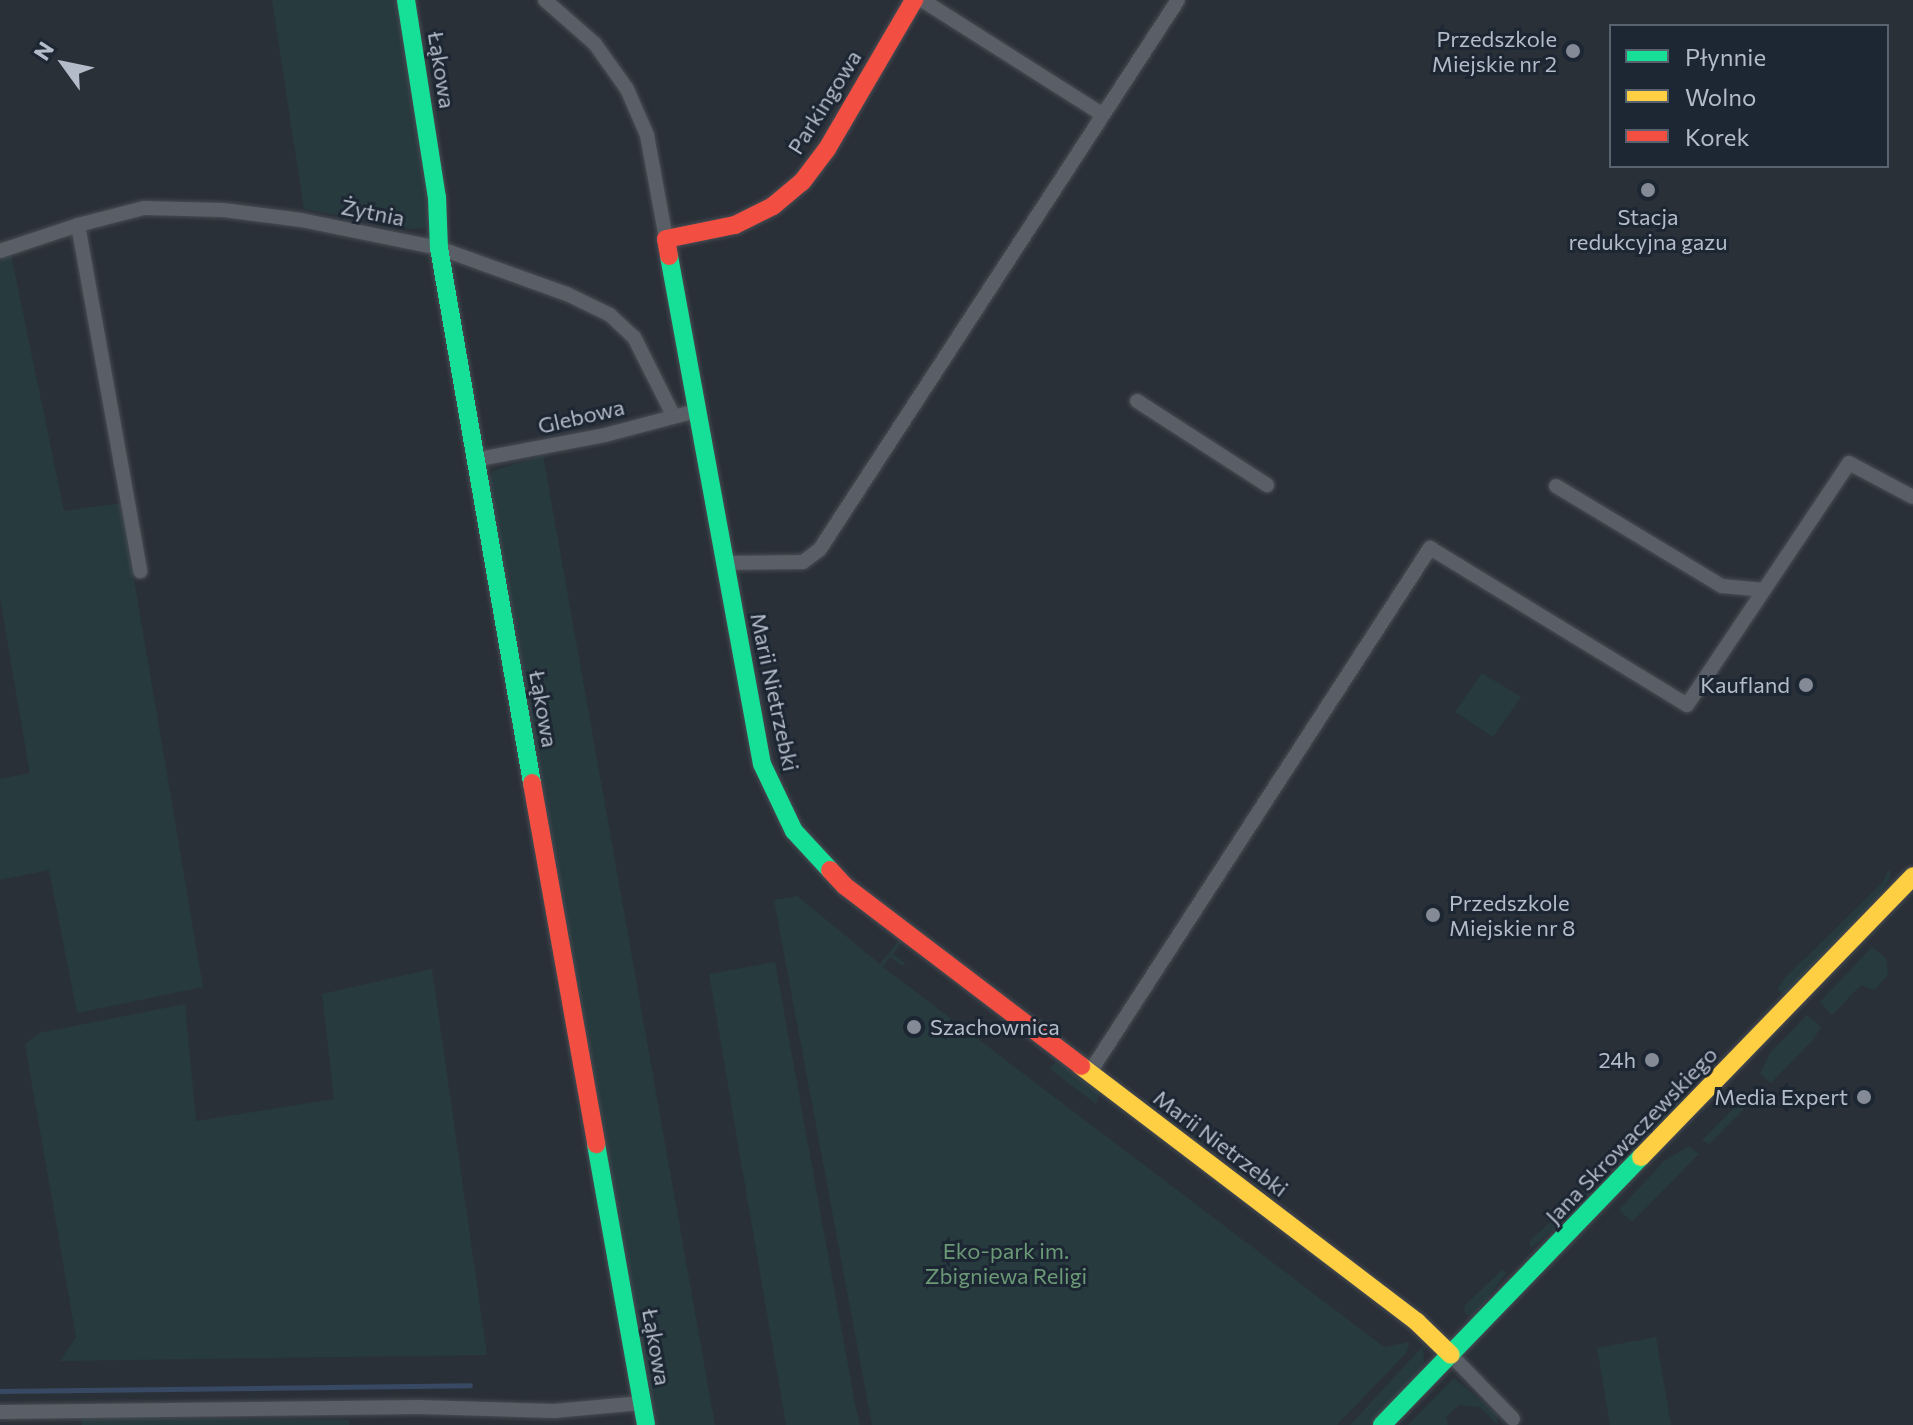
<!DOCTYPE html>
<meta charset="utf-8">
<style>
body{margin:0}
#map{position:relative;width:1913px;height:1425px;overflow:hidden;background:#2a3038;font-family:Commissioner,sans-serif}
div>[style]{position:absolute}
.green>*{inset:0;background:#273a3e}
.stream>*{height:5px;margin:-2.5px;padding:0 2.5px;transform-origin:2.5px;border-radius:2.5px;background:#384963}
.roads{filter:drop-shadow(0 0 2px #484c53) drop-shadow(0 0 2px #484c53)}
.street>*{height:14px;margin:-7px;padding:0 7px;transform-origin:7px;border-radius:7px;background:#5a5e66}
.fast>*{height:18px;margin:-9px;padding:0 9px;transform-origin:9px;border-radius:9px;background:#16e098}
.slow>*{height:18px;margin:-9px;padding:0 9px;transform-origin:9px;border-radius:9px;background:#ffcf43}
.jam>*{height:18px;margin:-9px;padding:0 9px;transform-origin:9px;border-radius:9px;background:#f24e42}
.dots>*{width:22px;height:22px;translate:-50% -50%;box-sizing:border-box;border:4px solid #1d2633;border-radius:50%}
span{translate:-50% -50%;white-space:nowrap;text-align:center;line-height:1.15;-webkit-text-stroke:6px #1d2633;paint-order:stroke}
.poi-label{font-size:22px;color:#b4bcc9}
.right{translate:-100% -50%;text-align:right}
.left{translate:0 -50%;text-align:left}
.street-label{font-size:22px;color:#b4bcc9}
.park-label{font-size:22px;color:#6b9a76}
.legend{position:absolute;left:1609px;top:24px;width:280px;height:144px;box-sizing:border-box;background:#1d2633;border:2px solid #59626f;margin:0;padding:10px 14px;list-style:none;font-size:24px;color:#b4bcc9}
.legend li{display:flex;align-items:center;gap:16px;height:40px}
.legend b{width:40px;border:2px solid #59626f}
.north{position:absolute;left:24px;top:24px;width:80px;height:80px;-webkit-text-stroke:6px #1d2633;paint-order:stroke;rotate:303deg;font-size:22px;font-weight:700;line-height:32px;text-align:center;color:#b4bcc9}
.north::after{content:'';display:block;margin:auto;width:28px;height:36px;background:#b4bcc9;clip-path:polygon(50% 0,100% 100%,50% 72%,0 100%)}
</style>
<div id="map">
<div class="green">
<i style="clip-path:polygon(272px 0,398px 0,432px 211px,426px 228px,411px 229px,304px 209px)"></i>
<i style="clip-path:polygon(11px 255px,64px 511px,121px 503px,203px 987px,77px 1013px,49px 870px,0 880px,0 779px,30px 773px,0 599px,0 259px)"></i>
<i style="clip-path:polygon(543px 455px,715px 1425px,654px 1425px,483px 486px,493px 471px)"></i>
<i style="clip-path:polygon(1482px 673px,1521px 697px,1493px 737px,1455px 712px)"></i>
<i style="clip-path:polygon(1889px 869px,1891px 876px,1882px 892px,1792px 991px,1787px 996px,1777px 990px,1784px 979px,1882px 883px)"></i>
<i style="clip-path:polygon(797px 896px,880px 964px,900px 939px,902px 942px,893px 954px,905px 963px,902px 966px,890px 957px,883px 967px,1384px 1347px,1410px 1342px,1406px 1353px,1337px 1425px,872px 1425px,774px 900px)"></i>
<i style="clip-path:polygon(1872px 947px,1886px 958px,1888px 975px,1874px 990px,1861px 985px,1832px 1015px,1820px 1002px)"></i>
<i style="clip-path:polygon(775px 962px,855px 1404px,860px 1425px,786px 1425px,709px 974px)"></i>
<i style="clip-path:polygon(432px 969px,487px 1355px,60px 1361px,76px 1337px,25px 1044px,39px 1033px,185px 1004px,196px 1121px,334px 1099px,322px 994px)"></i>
<i style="clip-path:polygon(1807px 1015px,1821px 1027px,1813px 1040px,1771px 1083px,1760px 1074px,1770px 1053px)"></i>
<i style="clip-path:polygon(1055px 1062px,1060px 1062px,1100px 1092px,1096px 1104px,1050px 1069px)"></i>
<i style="clip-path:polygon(1754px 1087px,1760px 1093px,1709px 1144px,1705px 1142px,1702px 1140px)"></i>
<i style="clip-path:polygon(1676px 1095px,1682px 1102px,1633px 1151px,1624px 1148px)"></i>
<i style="clip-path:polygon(1689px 1146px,1699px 1154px,1632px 1222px,1619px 1210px,1664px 1161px)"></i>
<i style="clip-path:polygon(1590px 1184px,1587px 1202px,1531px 1248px,1529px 1242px)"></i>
<i style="clip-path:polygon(1502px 1270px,1507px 1272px,1472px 1319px,1464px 1311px,1465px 1305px)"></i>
<i style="clip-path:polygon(1656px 1337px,1671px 1425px,1610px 1425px,1597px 1348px)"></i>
<i style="clip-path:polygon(1423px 1346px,1424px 1363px,1414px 1380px,1369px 1425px,1350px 1425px)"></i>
<i style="clip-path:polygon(1454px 1378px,1498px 1415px,1497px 1424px,1480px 1407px,1459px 1405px,1446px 1417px,1448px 1425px,1408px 1425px)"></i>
<i style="clip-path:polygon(81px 1417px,349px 1420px,349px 1425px,82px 1425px)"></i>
</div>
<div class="stream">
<i style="left:0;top:1391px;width:470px;rotate:-0.7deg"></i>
</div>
<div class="roads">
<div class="street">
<i style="left:545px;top:0;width:67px;rotate:41.3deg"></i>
<i style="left:595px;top:44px;width:55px;rotate:54.6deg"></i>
<i style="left:627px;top:89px;width:50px;rotate:66.5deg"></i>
<i style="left:647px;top:135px;width:106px;rotate:79.6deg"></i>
<i style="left:922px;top:0;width:214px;rotate:32.4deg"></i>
<i style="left:78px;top:225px;width:352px;rotate:79.8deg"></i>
<i style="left:0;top:251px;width:82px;rotate:-18.4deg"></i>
<i style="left:78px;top:225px;width:68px;rotate:-14.4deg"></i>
<i style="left:144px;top:208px;width:79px;rotate:1.5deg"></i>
<i style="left:223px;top:210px;width:79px;rotate:7.3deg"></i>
<i style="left:301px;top:220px;width:141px;rotate:11.5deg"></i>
<i style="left:439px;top:248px;width:136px;rotate:19.8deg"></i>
<i style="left:567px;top:294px;width:48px;rotate:26deg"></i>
<i style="left:610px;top:315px;width:33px;rotate:43deg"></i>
<i style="left:634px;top:337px;width:87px;rotate:63.4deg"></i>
<i style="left:1137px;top:401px;width:155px;rotate:32.9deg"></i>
<i style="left:474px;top:460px;width:133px;rotate:-10.8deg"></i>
<i style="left:605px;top:435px;width:94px;rotate:-14.8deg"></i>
<i style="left:1556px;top:486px;width:194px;rotate:31.1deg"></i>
<i style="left:1722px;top:586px;width:42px;rotate:5.4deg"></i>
<i style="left:724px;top:563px;width:79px;rotate:-0.7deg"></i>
<i style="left:803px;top:562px;width:21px;rotate:-37deg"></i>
<i style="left:820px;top:549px;width:655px;rotate:-56.89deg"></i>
<i style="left:1090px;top:1072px;width:625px;rotate:-57.02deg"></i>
<i style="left:1430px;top:548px;width:301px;rotate:31.4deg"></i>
<i style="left:1687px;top:705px;width:291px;rotate:-56.2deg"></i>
<i style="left:1849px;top:463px;width:72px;rotate:28deg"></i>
<i style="left:1451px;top:1355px;width:89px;rotate:45.9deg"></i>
<i style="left:0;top:1412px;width:419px;rotate:-0.7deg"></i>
<i style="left:419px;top:1407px;width:135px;rotate:1.7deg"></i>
<i style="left:554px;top:1411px;width:88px;rotate:-5.2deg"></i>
</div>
<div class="fast">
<i style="left:406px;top:0;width:199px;rotate:81.1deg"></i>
<i style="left:437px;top:197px;width:51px;rotate:87.8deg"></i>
<i style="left:439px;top:248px;width:543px;rotate:80.14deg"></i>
<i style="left:669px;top:256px;width:516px;rotate:79.63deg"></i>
<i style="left:762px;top:764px;width:74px;rotate:64.5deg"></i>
<i style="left:794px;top:831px;width:53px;rotate:47.3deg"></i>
<i style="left:596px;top:1144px;width:285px;rotate:79.9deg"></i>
<i style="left:1382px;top:1425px;width:373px;rotate:-46deg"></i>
</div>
<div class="slow">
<i style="left:1081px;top:1066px;width:422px;rotate:37.3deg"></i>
<i style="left:1417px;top:1322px;width:47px;rotate:44.1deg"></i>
<i style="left:1641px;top:1157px;width:391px;rotate:-45.9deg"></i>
</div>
<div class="jam">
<i style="left:669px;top:256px;width:17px;rotate:-100deg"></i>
<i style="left:666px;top:239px;width:70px;rotate:-11.5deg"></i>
<i style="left:735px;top:225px;width:42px;rotate:-26.6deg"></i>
<i style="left:773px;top:206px;width:38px;rotate:-40deg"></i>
<i style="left:802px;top:182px;width:41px;rotate:-52.9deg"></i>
<i style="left:827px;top:149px;width:173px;rotate:-59.7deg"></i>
<i style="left:532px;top:783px;width:367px;rotate:79.9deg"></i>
<i style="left:830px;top:870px;width:22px;rotate:47deg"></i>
<i style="left:845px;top:886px;width:297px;rotate:37.3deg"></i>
</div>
</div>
<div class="dots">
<i style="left:1573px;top:51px;background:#848b96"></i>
<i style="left:1648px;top:190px;background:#848b96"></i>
<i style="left:1806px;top:685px;background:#848b96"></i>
<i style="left:1433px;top:915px;background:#848b96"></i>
<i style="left:914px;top:1027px;background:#848b96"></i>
<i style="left:1652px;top:1060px;background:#848b96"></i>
<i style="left:1864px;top:1097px;background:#848b96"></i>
</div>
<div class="poi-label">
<span class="right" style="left:1557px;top:51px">Przedszkole<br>Miejskie nr 2</span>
<span style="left:1648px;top:229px">Stacja<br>redukcyjna gazu</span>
<span class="right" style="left:1790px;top:685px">Kaufland</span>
<span class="left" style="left:1449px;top:915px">Przedszkole<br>Miejskie nr 8</span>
<span class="left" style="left:930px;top:1027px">Szachownica</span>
<span class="right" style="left:1636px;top:1060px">24h</span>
<span class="right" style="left:1848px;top:1097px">Media Expert</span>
</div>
<div class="street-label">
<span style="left:442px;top:70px;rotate:81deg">Łąkowa</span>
<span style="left:824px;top:102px;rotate:-58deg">Parkingowa</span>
<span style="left:373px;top:212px;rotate:11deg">Żytnia</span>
<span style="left:581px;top:416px;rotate:-13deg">Glebowa</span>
<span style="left:775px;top:692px;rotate:78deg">Marii Nietrzebki</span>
<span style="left:544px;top:709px;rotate:80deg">Łąkowa</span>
<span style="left:1631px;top:1135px;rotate:-46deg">Jana Skrowaczewskiego</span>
<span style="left:1221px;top:1143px;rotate:37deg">Marii Nietrzebki</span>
<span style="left:657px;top:1347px;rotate:80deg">Łąkowa</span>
</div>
<div class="park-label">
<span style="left:1006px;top:1263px">Eko-park im.<br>Zbigniewa Religi</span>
</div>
<ul class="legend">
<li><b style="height:10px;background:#16e098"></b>Płynnie</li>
<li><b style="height:10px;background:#ffcf43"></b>Wolno</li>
<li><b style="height:10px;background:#f24e42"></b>Korek</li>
</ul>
<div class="north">N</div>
</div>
